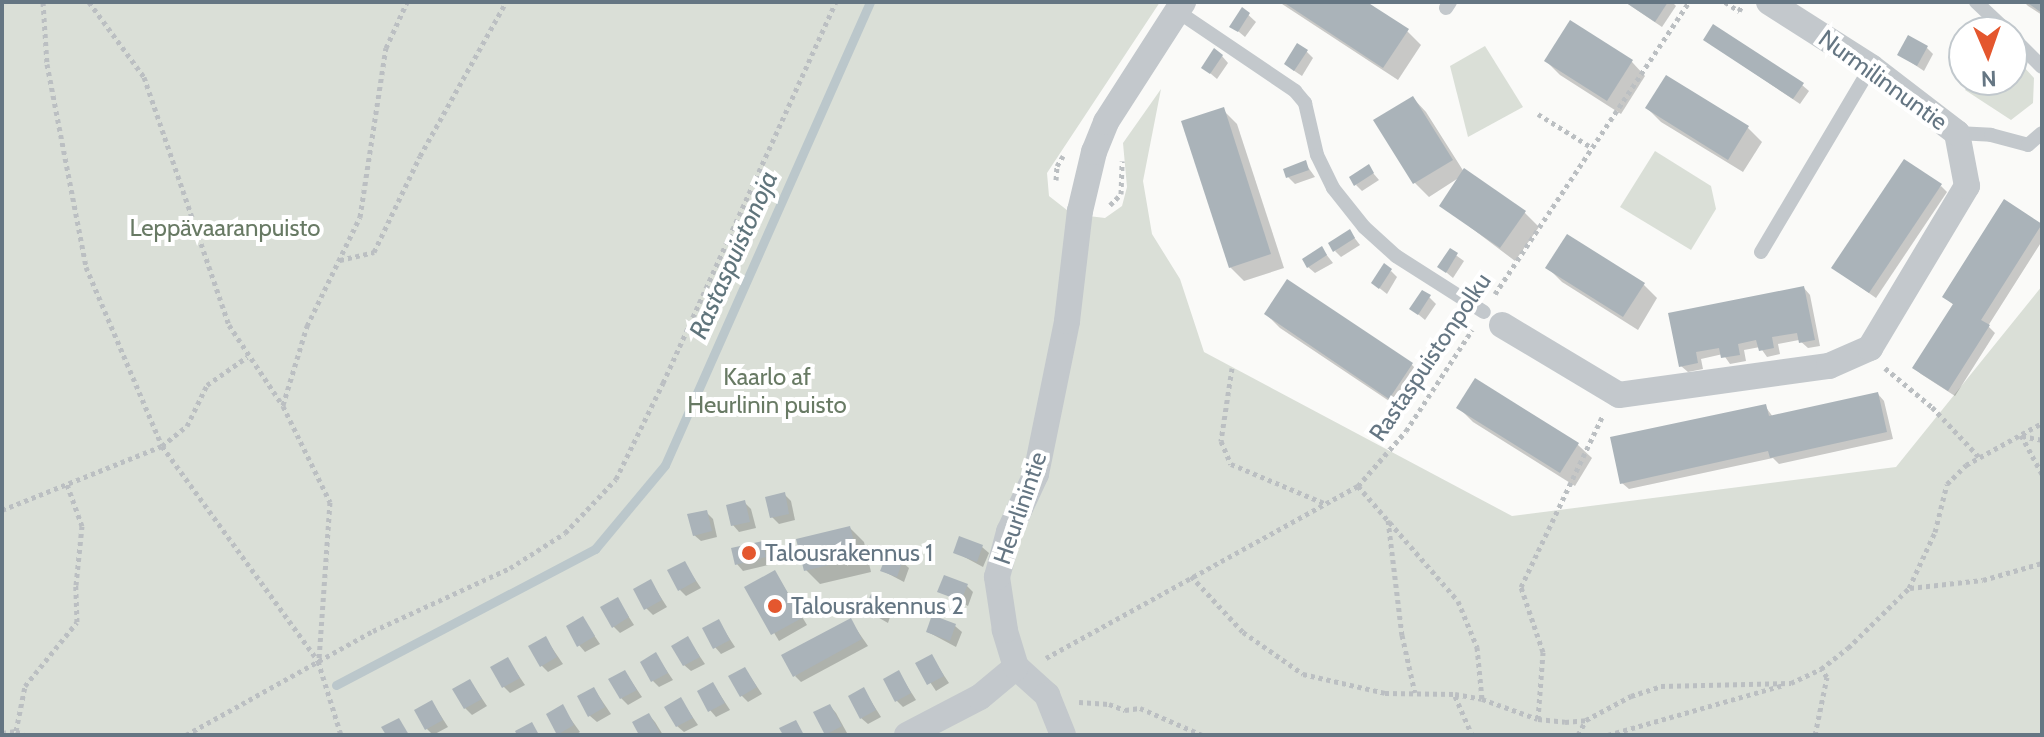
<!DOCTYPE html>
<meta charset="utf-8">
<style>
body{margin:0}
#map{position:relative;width:2044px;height:737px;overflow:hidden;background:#fafaf8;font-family:Cabin,sans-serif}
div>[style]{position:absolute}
.green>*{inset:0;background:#dadfd7}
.shadow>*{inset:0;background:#0003}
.stream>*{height:9px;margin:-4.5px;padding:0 4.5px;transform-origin:4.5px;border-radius:4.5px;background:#bbc7cb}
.building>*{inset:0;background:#aab3b9}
.path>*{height:5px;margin-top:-2.5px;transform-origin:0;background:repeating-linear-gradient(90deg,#bbbfc2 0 4px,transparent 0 8px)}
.lane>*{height:14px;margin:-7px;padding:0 7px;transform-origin:7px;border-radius:7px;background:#c3c8cc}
.street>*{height:26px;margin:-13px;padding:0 13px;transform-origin:13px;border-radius:13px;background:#c3c8cc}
.dots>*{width:22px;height:22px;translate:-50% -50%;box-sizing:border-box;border:4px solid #fff;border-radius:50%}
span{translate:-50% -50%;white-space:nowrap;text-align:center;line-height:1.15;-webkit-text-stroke:8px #fff;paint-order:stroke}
.street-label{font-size:24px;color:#657683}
.park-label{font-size:24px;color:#687a64}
.poi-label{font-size:24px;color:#657683}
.left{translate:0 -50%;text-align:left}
.water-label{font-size:26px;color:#60757c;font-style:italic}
.frame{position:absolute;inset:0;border:4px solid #657683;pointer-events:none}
.north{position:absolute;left:1948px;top:16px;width:80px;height:80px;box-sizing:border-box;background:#fff;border:2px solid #c1c8cd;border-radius:50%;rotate:178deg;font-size:22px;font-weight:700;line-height:32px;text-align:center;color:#657683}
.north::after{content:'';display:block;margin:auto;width:28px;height:36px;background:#e4572e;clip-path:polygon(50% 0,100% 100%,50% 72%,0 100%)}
</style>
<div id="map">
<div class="green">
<i style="clip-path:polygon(2px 2px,1160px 2px,1047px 173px,1049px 196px,1072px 214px,1105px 218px,1122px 206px,1127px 187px,1123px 143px,1161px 89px,1143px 181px,1152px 234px,1180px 279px,1204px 352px,1512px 516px,1896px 467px,2042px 286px,2042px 735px,2px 735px)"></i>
<i style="clip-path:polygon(1485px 46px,1523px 107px,1468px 137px,1450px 66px)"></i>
<i style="clip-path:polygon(2012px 54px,2034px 78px,2033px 103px,2011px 120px,1965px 90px,1972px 80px,2012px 80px)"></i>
<i style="clip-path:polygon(1655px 151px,1711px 186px,1716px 209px,1691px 250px,1620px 207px)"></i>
</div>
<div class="shadow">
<i style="clip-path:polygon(1279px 2px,1364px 2px,1407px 31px,1421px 45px,1398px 80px)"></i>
<i style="clip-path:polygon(1625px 2px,1672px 2px,1676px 6px,1662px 27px)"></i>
<i style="clip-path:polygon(2024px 2px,2042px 2px,2042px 15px,2028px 6px)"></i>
<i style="clip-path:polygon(1243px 10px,1256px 22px,1245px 37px,1232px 26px)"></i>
<i style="clip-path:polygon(1705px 40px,1802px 85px,1809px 91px,1800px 104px)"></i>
<i style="clip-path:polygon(1927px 48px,1933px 54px,1924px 71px,1900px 55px)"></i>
<i style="clip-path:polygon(1306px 51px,1313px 58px,1302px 76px,1293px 70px)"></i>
<i style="clip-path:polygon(1222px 56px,1228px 63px,1217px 79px,1204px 68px)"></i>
<i style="clip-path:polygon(1546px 61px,1632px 62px,1645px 76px,1621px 114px,1560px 75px)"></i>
<i style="clip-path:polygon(1413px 98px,1426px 112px,1464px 172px,1525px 213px,1539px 227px,1515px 261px,1441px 205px,1460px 177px,1429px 197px,1415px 183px,1376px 121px)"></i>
<i style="clip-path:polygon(1647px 108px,1748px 128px,1762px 142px,1743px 172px,1661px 122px)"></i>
<i style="clip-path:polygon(1223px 110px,1237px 124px,1284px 268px,1244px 281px,1230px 267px)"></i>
<i style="clip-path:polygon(1305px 163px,1315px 177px,1295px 184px,1288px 177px)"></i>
<i style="clip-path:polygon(1368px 167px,1379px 180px,1362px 191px,1356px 185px)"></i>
<i style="clip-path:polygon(1941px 186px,1947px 192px,1876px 298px,1833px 268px)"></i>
<i style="clip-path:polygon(2041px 225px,2042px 241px,1988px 326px,1995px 333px,1955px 396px,1921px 374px,1914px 368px,1954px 305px,1944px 297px)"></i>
<i style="clip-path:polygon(1350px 232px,1360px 245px,1341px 257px,1335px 251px)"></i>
<i style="clip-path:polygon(1322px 249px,1333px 263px,1315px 273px,1308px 267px)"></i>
<i style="clip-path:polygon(1450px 251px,1464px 261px,1453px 278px,1440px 267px)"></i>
<i style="clip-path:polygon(1548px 268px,1644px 285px,1657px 298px,1638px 330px,1562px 282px)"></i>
<i style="clip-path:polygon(1391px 271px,1397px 277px,1387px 294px,1373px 283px)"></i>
<i style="clip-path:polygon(1288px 281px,1412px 365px,1426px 379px,1404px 411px,1280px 328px,1266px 314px)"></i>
<i style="clip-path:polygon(1804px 288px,1810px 295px,1820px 346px,1808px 348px,1799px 340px,1778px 344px,1780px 354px,1767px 357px,1760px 347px,1744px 350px,1746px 361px,1730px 364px,1723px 354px,1701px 359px,1703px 369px,1688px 372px,1681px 366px,1671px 314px)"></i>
<i style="clip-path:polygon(1429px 297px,1436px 304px,1425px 320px,1412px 309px)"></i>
<i style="clip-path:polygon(1476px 381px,1578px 445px,1592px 458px,1575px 486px,1473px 422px,1459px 408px)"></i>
<i style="clip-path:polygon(1878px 394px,1884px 401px,1893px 439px,1779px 464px,1773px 458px,1629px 489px,1622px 483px,1765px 406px,1773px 417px)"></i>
<i style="clip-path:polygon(784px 494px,791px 501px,795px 520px,779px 524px,772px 517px)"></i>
<i style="clip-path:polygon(744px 502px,751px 509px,756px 528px,739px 532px,733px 525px)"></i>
<i style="clip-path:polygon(706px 512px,713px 519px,717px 537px,701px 541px,694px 535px)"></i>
<i style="clip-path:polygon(850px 528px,864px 542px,871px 572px,820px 584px,806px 570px)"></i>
<i style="clip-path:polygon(762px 543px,769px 550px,772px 564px,743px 571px,737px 564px)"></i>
<i style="clip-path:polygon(982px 547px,989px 553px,983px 567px,955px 552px)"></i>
<i style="clip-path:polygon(902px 562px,909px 568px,904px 582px,883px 571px)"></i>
<i style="clip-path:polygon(684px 563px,701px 588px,686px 596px,680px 590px)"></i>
<i style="clip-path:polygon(775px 572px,807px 625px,779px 641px,747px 588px)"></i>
<i style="clip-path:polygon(651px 582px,667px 607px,653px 615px,646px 608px)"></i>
<i style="clip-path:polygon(967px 586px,973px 592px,968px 606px,940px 591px)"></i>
<i style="clip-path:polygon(618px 600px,634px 625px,620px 633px,613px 626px)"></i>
<i style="clip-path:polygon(887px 602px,893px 608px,888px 623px,867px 611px)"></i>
<i style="clip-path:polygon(583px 619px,600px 644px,585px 652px,579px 645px)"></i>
<i style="clip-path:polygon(850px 620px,868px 646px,801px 682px,795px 676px)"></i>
<i style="clip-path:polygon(718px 621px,735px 647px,721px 654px,715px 647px)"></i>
<i style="clip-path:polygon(955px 626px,962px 632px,956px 647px,928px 632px)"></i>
<i style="clip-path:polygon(546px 639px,563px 664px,548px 672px,541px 665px)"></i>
<i style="clip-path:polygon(688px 639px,705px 664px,691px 671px,684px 665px)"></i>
<i style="clip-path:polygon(656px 655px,673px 680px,659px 687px,653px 681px)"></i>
<i style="clip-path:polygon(931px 656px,949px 683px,936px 691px,918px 664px)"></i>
<i style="clip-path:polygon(508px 660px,525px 685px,510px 693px,503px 686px)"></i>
<i style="clip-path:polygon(745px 669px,762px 694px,748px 702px,741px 695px)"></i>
<i style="clip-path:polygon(625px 672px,642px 697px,628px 705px,621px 698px)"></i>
<i style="clip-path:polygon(899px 673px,916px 700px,903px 707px,896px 700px)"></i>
<i style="clip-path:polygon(470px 681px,487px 706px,472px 715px,465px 708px)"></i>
<i style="clip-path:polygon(713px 684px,730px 710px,716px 717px,710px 710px)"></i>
<i style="clip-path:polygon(594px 689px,611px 714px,597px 722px,590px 716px)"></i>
<i style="clip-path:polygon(864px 690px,881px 717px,868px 724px,861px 718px)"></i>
<i style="clip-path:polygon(681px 700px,698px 725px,684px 732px,677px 726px)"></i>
<i style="clip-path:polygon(432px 702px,448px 727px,433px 735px,427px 729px)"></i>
<i style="clip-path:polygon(830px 706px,836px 713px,847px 733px,828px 735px,816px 713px)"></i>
<i style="clip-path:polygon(562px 707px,580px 732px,575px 735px,559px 734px)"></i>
<i style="clip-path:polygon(649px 715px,655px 722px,663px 735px,642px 735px,635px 723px)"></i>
</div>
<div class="stream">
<i style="left:336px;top:685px;width:293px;rotate:-27.7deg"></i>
<i style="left:595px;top:549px;width:109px;rotate:-50.2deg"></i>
<i style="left:665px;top:465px;width:506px;rotate:-66.12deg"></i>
</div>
<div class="building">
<i style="clip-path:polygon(1283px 2px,1367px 2px,1409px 29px,1383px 68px)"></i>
<i style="clip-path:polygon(1625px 2px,1668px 2px,1655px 22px)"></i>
<i style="clip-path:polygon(2026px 2px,2042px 2px,2042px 13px,2032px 6px)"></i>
<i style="clip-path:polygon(1242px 7px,1250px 13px,1238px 32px,1229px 27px)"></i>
<i style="clip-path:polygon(1570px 20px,1633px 60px,1607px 101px,1544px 61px)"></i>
<i style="clip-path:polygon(1713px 24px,1804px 83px,1793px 99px,1703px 40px)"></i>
<i style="clip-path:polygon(1908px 35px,1928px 46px,1917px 66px,1897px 55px)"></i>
<i style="clip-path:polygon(1297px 43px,1308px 50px,1294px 71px,1284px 64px)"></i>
<i style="clip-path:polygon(1214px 48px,1223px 55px,1210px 74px,1201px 68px)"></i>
<i style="clip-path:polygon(1666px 75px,1749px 126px,1728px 160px,1645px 108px)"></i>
<i style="clip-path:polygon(1413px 96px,1453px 160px,1413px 184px,1373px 120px)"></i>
<i style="clip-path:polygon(1224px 107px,1271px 254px,1229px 268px,1181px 121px)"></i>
<i style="clip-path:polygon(1904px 159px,1942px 184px,1869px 293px,1831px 268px)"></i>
<i style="clip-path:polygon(1306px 160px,1309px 170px,1286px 178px,1283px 169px)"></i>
<i style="clip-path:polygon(1369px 164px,1374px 173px,1354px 186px,1349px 177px)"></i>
<i style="clip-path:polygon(1464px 168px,1526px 211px,1500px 248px,1439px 206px)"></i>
<i style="clip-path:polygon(2004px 199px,2042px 224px,1981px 320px,1990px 325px,1948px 391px,1912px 368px,1953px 304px,1942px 297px)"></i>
<i style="clip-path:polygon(1350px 229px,1355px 238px,1333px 252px,1328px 243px)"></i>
<i style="clip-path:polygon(1567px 234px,1645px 283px,1623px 317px,1545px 268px)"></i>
<i style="clip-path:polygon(1322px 246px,1327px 255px,1307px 268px,1302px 259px)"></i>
<i style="clip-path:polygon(1450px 248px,1458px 253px,1446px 273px,1437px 267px)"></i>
<i style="clip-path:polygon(1384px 263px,1392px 269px,1379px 289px,1371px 283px)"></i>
<i style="clip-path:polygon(1287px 279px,1413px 363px,1389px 399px,1264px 314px)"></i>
<i style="clip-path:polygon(1804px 286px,1815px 340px,1799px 343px,1797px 333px,1772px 337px,1774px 348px,1759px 351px,1756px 340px,1738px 344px,1740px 355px,1721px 358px,1719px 348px,1696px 352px,1698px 363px,1679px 367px,1668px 313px)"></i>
<i style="clip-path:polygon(1422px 290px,1431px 295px,1418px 315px,1409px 309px)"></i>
<i style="clip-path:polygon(1475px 378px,1579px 443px,1560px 473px,1456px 408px)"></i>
<i style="clip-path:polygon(1878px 392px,1887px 432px,1770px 458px,1768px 451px,1620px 484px,1610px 437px,1766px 404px,1769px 416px)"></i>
<i style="clip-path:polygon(785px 492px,789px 514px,770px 518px,765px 497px)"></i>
<i style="clip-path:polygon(745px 500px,750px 522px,731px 526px,726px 505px)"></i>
<i style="clip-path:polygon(707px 510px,712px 531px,693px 536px,687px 514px)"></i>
<i style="clip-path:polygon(850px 526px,858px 558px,804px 571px,796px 539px)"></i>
<i style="clip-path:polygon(959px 536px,983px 545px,977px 562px,953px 553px)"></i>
<i style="clip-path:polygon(763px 541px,766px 557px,735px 565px,731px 548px)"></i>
<i style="clip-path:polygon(887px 554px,903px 560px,897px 577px,880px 571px)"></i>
<i style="clip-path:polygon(685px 561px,696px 581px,678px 591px,667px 570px)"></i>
<i style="clip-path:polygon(775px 570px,802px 618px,771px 635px,744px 587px)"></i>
<i style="clip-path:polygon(944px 575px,968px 584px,961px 601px,937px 592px)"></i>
<i style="clip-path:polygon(651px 579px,662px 600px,644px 610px,633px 589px)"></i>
<i style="clip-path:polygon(871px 594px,888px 600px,881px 618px,864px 611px)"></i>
<i style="clip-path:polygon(618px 597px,629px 617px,612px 628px,600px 607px)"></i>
<i style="clip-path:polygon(932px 615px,956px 624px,950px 641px,926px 632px)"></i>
<i style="clip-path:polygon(583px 616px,595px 636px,577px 647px,566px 626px)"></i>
<i style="clip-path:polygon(851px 618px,862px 639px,793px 677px,781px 655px)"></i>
<i style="clip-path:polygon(719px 619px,730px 640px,713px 649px,702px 628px)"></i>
<i style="clip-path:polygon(546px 636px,557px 657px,540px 667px,528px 646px)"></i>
<i style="clip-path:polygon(688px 636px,700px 657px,683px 666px,671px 646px)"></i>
<i style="clip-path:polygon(656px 652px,668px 673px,651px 682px,640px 662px)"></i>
<i style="clip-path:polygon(932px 654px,944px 676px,927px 685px,915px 663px)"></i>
<i style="clip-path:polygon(508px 657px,520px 678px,502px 688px,490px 667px)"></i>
<i style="clip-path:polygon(745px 667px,757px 687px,740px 697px,728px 676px)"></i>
<i style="clip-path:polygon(625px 670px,637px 690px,620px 699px,608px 679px)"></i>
<i style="clip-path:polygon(899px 670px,911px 693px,895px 702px,883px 679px)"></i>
<i style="clip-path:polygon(470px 679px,482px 699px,464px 709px,452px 689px)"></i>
<i style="clip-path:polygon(713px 682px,725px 703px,708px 712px,697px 691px)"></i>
<i style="clip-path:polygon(594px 687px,605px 707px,588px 717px,577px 696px)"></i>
<i style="clip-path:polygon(864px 687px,876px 710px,860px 719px,848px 696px)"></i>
<i style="clip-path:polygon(681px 697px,693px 718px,676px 727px,664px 707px)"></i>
<i style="clip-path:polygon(432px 700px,443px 720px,425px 730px,414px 710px)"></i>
<i style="clip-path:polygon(563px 704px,574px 725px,557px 735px,546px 714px)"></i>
<i style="clip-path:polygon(830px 704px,842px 726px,825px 735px,813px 712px)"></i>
<i style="clip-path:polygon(649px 713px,660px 733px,639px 735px,632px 722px)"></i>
<i style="clip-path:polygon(399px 718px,409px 735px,386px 735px,381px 727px)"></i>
<i style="clip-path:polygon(796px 720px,804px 735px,783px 735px,779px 728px)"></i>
<i style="clip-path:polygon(532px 722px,539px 735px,517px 735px,515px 731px)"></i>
</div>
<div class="path">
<i style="left:43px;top:2px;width:62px;rotate:86.3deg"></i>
<i style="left:47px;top:64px;width:207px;rotate:79.1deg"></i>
<i style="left:86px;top:267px;width:194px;rotate:67deg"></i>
<i style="left:162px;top:446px;width:266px;rotate:54deg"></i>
<i style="left:318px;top:661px;width:77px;rotate:72.7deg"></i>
<i style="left:89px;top:2px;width:93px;rotate:53.7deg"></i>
<i style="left:144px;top:77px;width:262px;rotate:71.1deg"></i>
<i style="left:229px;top:325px;width:97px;rotate:56.3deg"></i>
<i style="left:283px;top:406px;width:107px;rotate:63.9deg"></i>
<i style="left:330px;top:502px;width:158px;rotate:94deg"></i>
<i style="left:1725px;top:2px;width:17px;rotate:33deg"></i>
<i style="left:1739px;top:11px;width:6px;rotate:-59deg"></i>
<i style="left:1538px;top:114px;width:62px;rotate:31.9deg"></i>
<i style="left:1056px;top:180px;width:14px;rotate:-86deg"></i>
<i style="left:1057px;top:166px;width:12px;rotate:-59deg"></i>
<i style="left:1110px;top:205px;width:16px;rotate:-45deg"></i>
<i style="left:1121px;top:194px;width:33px;rotate:-88deg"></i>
<i style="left:340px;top:260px;width:35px;rotate:-13deg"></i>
<i style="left:374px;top:252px;width:106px;rotate:-64.4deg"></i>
<i style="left:420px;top:156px;width:176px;rotate:-60.8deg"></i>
<i style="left:1495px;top:294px;width:351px;rotate:-56.4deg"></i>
<i style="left:1232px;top:368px;width:74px;rotate:98.6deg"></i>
<i style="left:1221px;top:441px;width:25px;rotate:67deg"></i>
<i style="left:1231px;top:464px;width:101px;rotate:22.8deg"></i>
<i style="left:1885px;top:368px;width:61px;rotate:39.7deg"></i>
<i style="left:1932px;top:407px;width:70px;rotate:46.7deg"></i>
<i style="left:283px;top:405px;width:83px;rotate:-73.1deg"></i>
<i style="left:307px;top:326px;width:121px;rotate:-64.1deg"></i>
<i style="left:360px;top:217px;width:171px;rotate:-81.3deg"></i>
<i style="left:386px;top:48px;width:51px;rotate:-65.5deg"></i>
<i style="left:2021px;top:435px;width:44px;rotate:61.7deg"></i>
<i style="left:2022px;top:436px;width:20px;rotate:11deg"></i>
<i style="left:1358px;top:486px;width:152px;rotate:49deg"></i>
<i style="left:1458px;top:601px;width:50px;rotate:67.6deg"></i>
<i style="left:1477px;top:647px;width:52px;rotate:84.5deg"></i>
<i style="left:2px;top:510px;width:172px;rotate:-21.8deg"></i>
<i style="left:162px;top:446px;width:32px;rotate:-39deg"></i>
<i style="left:187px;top:426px;width:46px;rotate:-64deg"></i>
<i style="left:207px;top:385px;width:49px;rotate:-35deg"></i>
<i style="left:1388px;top:520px;width:116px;rotate:83.1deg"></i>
<i style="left:1402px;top:635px;width:59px;rotate:77.4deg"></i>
<i style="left:1191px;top:576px;width:76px;rotate:47.1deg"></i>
<i style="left:1243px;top:632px;width:73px;rotate:35deg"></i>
<i style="left:1303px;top:674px;width:84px;rotate:13deg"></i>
<i style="left:1385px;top:693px;width:70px;rotate:0.8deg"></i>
<i style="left:1455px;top:694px;width:27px;rotate:10deg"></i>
<i style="left:1482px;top:699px;width:59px;rotate:19.7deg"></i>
<i style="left:1538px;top:719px;width:27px;rotate:6deg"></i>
<i style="left:1565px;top:722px;width:21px;rotate:-5deg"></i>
<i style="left:1586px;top:720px;width:51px;rotate:-28.1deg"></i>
<i style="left:1631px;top:696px;width:32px;rotate:-18deg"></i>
<i style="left:1661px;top:686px;width:130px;rotate:-1.3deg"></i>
<i style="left:1791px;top:683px;width:33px;rotate:-25deg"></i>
<i style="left:1821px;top:669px;width:34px;rotate:-38deg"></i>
<i style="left:1848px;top:648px;width:86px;rotate:-44.5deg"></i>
<i style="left:1909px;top:588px;width:62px;rotate:-65.1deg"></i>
<i style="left:1935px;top:532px;width:49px;rotate:-76deg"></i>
<i style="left:1947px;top:484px;width:27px;rotate:-45deg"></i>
<i style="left:1966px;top:465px;width:87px;rotate:-28.9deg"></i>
<i style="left:1910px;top:588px;width:73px;rotate:-6.3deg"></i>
<i style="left:1983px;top:580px;width:61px;rotate:-16.1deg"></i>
<i style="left:1046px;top:658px;width:356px;rotate:-28.9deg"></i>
<i style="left:1358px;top:486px;width:73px;rotate:-48.9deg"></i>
<i style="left:1406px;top:431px;width:121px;rotate:-56.8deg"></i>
<i style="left:1455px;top:696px;width:43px;rotate:66.4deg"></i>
<i style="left:1079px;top:702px;width:30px;rotate:4deg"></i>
<i style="left:1109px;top:704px;width:17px;rotate:21deg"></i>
<i style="left:1125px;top:710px;width:15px;rotate:-8deg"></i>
<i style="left:1140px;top:708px;width:68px;rotate:23.5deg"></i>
<i style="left:1538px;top:719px;width:67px;rotate:-85.7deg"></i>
<i style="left:1543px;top:652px;width:69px;rotate:-108.7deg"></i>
<i style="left:1521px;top:587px;width:191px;rotate:-64.5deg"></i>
<i style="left:16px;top:731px;width:46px;rotate:-78.7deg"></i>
<i style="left:25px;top:686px;width:82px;rotate:-50.9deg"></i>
<i style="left:77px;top:622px;width:37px;rotate:-92deg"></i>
<i style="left:76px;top:585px;width:59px;rotate:-84.2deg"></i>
<i style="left:82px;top:526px;width:45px;rotate:-109.7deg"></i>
<i style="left:2px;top:733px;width:14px;rotate:-8deg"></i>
<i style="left:16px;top:731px;width:9px;rotate:27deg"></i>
<i style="left:186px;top:735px;width:214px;rotate:-29.1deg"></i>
<i style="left:373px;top:631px;width:151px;rotate:-24.7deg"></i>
<i style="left:510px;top:568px;width:65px;rotate:-32.5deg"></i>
<i style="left:565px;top:533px;width:74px;rotate:-46.6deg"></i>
<i style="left:616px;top:479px;width:107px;rotate:-63.9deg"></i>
<i style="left:663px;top:383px;width:418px;rotate:-65.6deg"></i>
<i style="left:1578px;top:735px;width:17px;rotate:-62deg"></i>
<i style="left:1608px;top:735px;width:183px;rotate:-15.9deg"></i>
<i style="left:1815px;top:735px;width:59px;rotate:-78.3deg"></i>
<i style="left:1827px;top:677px;width:10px;rotate:-127deg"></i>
</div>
<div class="lane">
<i style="left:1976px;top:2px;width:44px;rotate:43.2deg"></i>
<i style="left:1446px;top:8px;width:7px;rotate:-56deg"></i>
<i style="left:1177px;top:11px;width:143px;rotate:34.1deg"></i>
<i style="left:1295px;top:91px;width:16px;rotate:50deg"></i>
<i style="left:1305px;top:103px;width:53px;rotate:77deg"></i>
<i style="left:1317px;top:155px;width:37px;rotate:64deg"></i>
<i style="left:1333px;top:188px;width:50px;rotate:51.5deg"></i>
<i style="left:1364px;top:227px;width:43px;rotate:42.2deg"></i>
<i style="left:1396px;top:256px;width:104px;rotate:32.5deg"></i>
<i style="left:2012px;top:37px;width:42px;rotate:45deg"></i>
<i style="left:1957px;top:133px;width:34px;rotate:3deg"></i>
<i style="left:1991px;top:135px;width:38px;rotate:15deg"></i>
<i style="left:2028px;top:145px;width:18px;rotate:-41deg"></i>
<i style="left:1761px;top:252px;width:215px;rotate:-59.3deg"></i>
</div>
<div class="street">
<i style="left:1502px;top:325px;width:136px;rotate:30.9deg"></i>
<i style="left:1619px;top:395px;width:212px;rotate:-7.9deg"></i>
<i style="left:1829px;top:366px;width:45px;rotate:-23.7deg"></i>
<i style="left:1870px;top:348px;width:189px;rotate:-59.1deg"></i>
<i style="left:1967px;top:186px;width:54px;rotate:-100.7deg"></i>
<i style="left:1957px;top:133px;width:108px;rotate:-142.5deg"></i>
<i style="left:1871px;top:67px;width:121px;rotate:-147.5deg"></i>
<i style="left:1016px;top:667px;width:42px;rotate:42.1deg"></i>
<i style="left:1047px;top:695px;width:43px;rotate:68.2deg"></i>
<i style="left:907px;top:735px;width:82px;rotate:-27.5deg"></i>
<i style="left:980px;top:697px;width:47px;rotate:-39.8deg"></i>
<i style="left:1016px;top:667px;width:39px;rotate:-107deg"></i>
<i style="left:1005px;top:630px;width:54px;rotate:-98.6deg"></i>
<i style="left:997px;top:577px;width:47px;rotate:-75.1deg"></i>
<i style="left:1009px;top:532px;width:64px;rotate:-65deg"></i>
<i style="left:1036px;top:474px;width:156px;rotate:-78.5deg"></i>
<i style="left:1067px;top:321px;width:111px;rotate:-83.3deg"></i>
<i style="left:1080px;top:211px;width:61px;rotate:-76.7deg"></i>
<i style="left:1094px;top:152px;width:32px;rotate:-68deg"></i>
<i style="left:1106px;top:122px;width:143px;rotate:-57.3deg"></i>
</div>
<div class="dots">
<i style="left:749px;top:553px;background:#e4572e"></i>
<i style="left:775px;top:606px;background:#e4572e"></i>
</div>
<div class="street-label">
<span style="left:1883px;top:80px;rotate:36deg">Nurmilinnuntie</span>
<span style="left:1430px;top:357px;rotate:-56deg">Rastaspuistonpolku</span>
<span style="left:1020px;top:508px;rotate:-71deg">Heurlinintie</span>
</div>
<div class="park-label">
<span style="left:225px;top:228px">Leppävaaranpuisto</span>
<span style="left:767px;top:391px">Kaarlo af<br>Heurlinin puisto</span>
</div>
<div class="poi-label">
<span class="left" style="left:765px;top:553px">Talousrakennus 1</span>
<span class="left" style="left:791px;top:606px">Talousrakennus 2</span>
</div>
<div class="water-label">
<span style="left:734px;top:255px;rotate:-66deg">Rastaspuistonoja</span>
</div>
<div class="frame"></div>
<div class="north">N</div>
</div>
